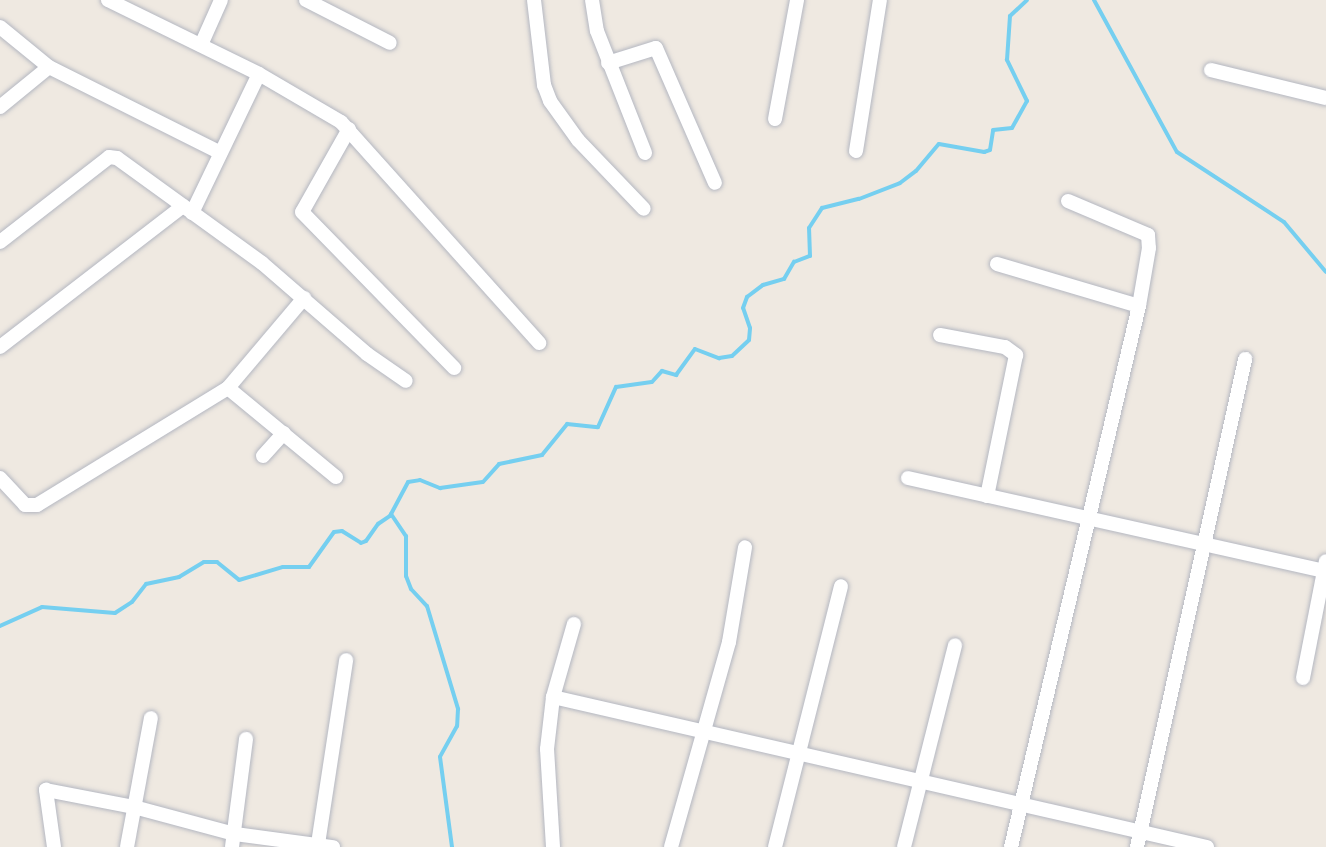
<!DOCTYPE html>
<style>
body{margin:0}
#map{position:relative;width:1326px;height:847px;overflow:hidden;background:#efe9e1;font-family:"Source Sans 3",sans-serif}
div>[style]{position:absolute}
.stream>*{height:4px;margin:-2px;padding:0 2px;transform-origin:2px;border-radius:2px;background:#75cff0}
.roads{filter:drop-shadow(0 0 2px #b4b7c1) drop-shadow(0 0 2px #b4b7c1)}
.minor>*{height:14px;margin:-7px;padding:0 7px;transform-origin:7px;border-radius:7px;background:#fff}
span{translate:-50% -50%;white-space:nowrap;text-align:center;line-height:1.15;-webkit-text-stroke:4.5px #fff;paint-order:stroke}
</style>
<div id="map">
<div class="stream">
<i style="left:1094px;top:0;width:173px;rotate:61.4deg"></i>
<i style="left:1177px;top:152px;width:128px;rotate:33.2deg"></i>
<i style="left:1284px;top:222px;width:65px;rotate:50deg"></i>
<i style="left:391px;top:514px;width:27px;rotate:56deg"></i>
<i style="left:406px;top:536px;width:40px;rotate:90deg"></i>
<i style="left:406px;top:576px;width:14px;rotate:69deg"></i>
<i style="left:411px;top:589px;width:23px;rotate:47deg"></i>
<i style="left:427px;top:606px;width:108px;rotate:73.2deg"></i>
<i style="left:458px;top:709px;width:17px;rotate:93deg"></i>
<i style="left:457px;top:726px;width:35px;rotate:119deg"></i>
<i style="left:440px;top:757px;width:91px;rotate:82.4deg"></i>
<i style="left:0;top:626px;width:46px;rotate:-24.3deg"></i>
<i style="left:42px;top:607px;width:73px;rotate:4.7deg"></i>
<i style="left:115px;top:613px;width:20px;rotate:-33deg"></i>
<i style="left:132px;top:602px;width:23px;rotate:-52deg"></i>
<i style="left:146px;top:584px;width:34px;rotate:-12deg"></i>
<i style="left:179px;top:577px;width:29px;rotate:-31deg"></i>
<i style="left:204px;top:562px;width:13px"></i>
<i style="left:217px;top:562px;width:28px;rotate:39deg"></i>
<i style="left:239px;top:580px;width:46px;rotate:-16.5deg"></i>
<i style="left:283px;top:567px;width:26px"></i>
<i style="left:309px;top:567px;width:43px;rotate:-54.5deg"></i>
<i style="left:334px;top:532px;width:8px;rotate:-7deg"></i>
<i style="left:342px;top:531px;width:22px;rotate:32deg"></i>
<i style="left:361px;top:543px;width:5px;rotate:-22deg"></i>
<i style="left:366px;top:541px;width:21px;rotate:-55deg"></i>
<i style="left:378px;top:524px;width:14px;rotate:-34deg"></i>
<i style="left:390px;top:516px;width:38px;rotate:-62deg"></i>
<i style="left:408px;top:482px;width:12px;rotate:-9deg"></i>
<i style="left:420px;top:480px;width:22px;rotate:22deg"></i>
<i style="left:440px;top:488px;width:43px;rotate:-7.9deg"></i>
<i style="left:483px;top:482px;width:24px;rotate:-48deg"></i>
<i style="left:499px;top:464px;width:44px;rotate:-11.8deg"></i>
<i style="left:542px;top:455px;width:40px;rotate:-51deg"></i>
<i style="left:567px;top:424px;width:31px;rotate:6deg"></i>
<i style="left:598px;top:427px;width:44px;rotate:-65.8deg"></i>
<i style="left:616px;top:387px;width:36px;rotate:-8deg"></i>
<i style="left:652px;top:382px;width:15px;rotate:-48deg"></i>
<i style="left:662px;top:371px;width:15px;rotate:16deg"></i>
<i style="left:676px;top:375px;width:32px;rotate:-54deg"></i>
<i style="left:695px;top:349px;width:26px;rotate:21deg"></i>
<i style="left:719px;top:358px;width:13px;rotate:-9deg"></i>
<i style="left:732px;top:356px;width:23px;rotate:-43deg"></i>
<i style="left:749px;top:340px;width:12px;rotate:-85deg"></i>
<i style="left:750px;top:328px;width:21px;rotate:-109deg"></i>
<i style="left:743px;top:308px;width:12px;rotate:-70deg"></i>
<i style="left:747px;top:297px;width:20px;rotate:-37deg"></i>
<i style="left:763px;top:285px;width:22px;rotate:-16deg"></i>
<i style="left:784px;top:279px;width:20px;rotate:-60deg"></i>
<i style="left:794px;top:262px;width:17px;rotate:-21deg"></i>
<i style="left:810px;top:256px;width:28px;rotate:-92deg"></i>
<i style="left:809px;top:228px;width:24px;rotate:-57deg"></i>
<i style="left:822px;top:208px;width:38px;rotate:-14deg"></i>
<i style="left:859px;top:199px;width:44px;rotate:-21.3deg"></i>
<i style="left:900px;top:183px;width:20px;rotate:-37deg"></i>
<i style="left:916px;top:171px;width:35px;rotate:-50deg"></i>
<i style="left:939px;top:144px;width:46px;rotate:10.1deg"></i>
<i style="left:984px;top:152px;width:6px;rotate:-18deg"></i>
<i style="left:990px;top:150px;width:20px;rotate:-81deg"></i>
<i style="left:993px;top:130px;width:19px;rotate:-6deg"></i>
<i style="left:1012px;top:128px;width:31px;rotate:-61deg"></i>
<i style="left:1027px;top:101px;width:46px;rotate:-116deg"></i>
<i style="left:1007px;top:60px;width:44px;rotate:-86.1deg"></i>
<i style="left:1010px;top:16px;width:23px;rotate:-43deg"></i>
</div>
<div class="roads">
<div class="minor">
<i style="left:108px;top:0;width:168px;rotate:26.1deg"></i>
<i style="left:259px;top:74px;width:95px;rotate:30.3deg"></i>
<i style="left:341px;top:122px;width:297px;rotate:48.1deg"></i>
<i style="left:306px;top:0;width:94px;rotate:27.1deg"></i>
<i style="left:534px;top:0;width:86px;rotate:83.3deg"></i>
<i style="left:544px;top:85px;width:17px;rotate:69deg"></i>
<i style="left:550px;top:101px;width:48px;rotate:54.3deg"></i>
<i style="left:578px;top:140px;width:95px;rotate:46.3deg"></i>
<i style="left:592px;top:0;width:31px;rotate:81deg"></i>
<i style="left:597px;top:31px;width:131px;rotate:68.5deg"></i>
<i style="left:0;top:27px;width:63px;rotate:39.2deg"></i>
<i style="left:49px;top:67px;width:190px;rotate:26.6deg"></i>
<i style="left:201px;top:45px;width:49px;rotate:-66deg"></i>
<i style="left:608px;top:63px;width:50px;rotate:-17.4deg"></i>
<i style="left:656px;top:48px;width:147px;rotate:66.4deg"></i>
<i style="left:1211px;top:70px;width:118px;rotate:13.7deg"></i>
<i style="left:0;top:107px;width:63px;rotate:-39.2deg"></i>
<i style="left:775px;top:119px;width:121px;rotate:-79.5deg"></i>
<i style="left:349px;top:129px;width:95px;rotate:119.5deg"></i>
<i style="left:302px;top:212px;width:218px;rotate:45.7deg"></i>
<i style="left:856px;top:151px;width:153px;rotate:-81deg"></i>
<i style="left:1068px;top:201px;width:87px;rotate:23deg"></i>
<i style="left:1148px;top:235px;width:13px;rotate:86deg"></i>
<i style="left:1149px;top:248px;width:59px;rotate:99.8deg"></i>
<i style="left:192px;top:213px;width:154px;rotate:-64.3deg"></i>
<i style="left:0;top:242px;width:138px;rotate:-37.9deg"></i>
<i style="left:109px;top:157px;width:8px;rotate:7deg"></i>
<i style="left:117px;top:158px;width:179px;rotate:35.9deg"></i>
<i style="left:262px;top:263px;width:139px;rotate:40.9deg"></i>
<i style="left:367px;top:354px;width:47px;rotate:34.7deg"></i>
<i style="left:997px;top:264px;width:148px;rotate:16.5deg"></i>
<i style="left:1139px;top:306px;width:556px;rotate:103.31deg"></i>
<i style="left:940px;top:335px;width:66px;rotate:10.5deg"></i>
<i style="left:1005px;top:347px;width:14px;rotate:36deg"></i>
<i style="left:1016px;top:355px;width:144px;rotate:101.6deg"></i>
<i style="left:0;top:347px;width:231px;rotate:-37.6deg"></i>
<i style="left:228px;top:388px;width:140px;rotate:39.5deg"></i>
<i style="left:263px;top:456px;width:31px;rotate:-48deg"></i>
<i style="left:0;top:478px;width:37px;rotate:47deg"></i>
<i style="left:25px;top:505px;width:12px"></i>
<i style="left:37px;top:505px;width:224px;rotate:-31.5deg"></i>
<i style="left:228px;top:388px;width:118px;rotate:-49.8deg"></i>
<i style="left:908px;top:478px;width:426px;rotate:12.6deg"></i>
<i style="left:1303px;top:678px;width:119px;rotate:-78.9deg"></i>
<i style="left:553px;top:697px;width:671px;rotate:12.92deg"></i>
<i style="left:318px;top:844px;width:186px;rotate:-81.3deg"></i>
<i style="left:54px;top:847px;width:58px;rotate:-98deg"></i>
<i style="left:46px;top:790px;width:90px;rotate:10.9deg"></i>
<i style="left:134px;top:807px;width:105px;rotate:15deg"></i>
<i style="left:235px;top:834px;width:99px;rotate:7.6deg"></i>
<i style="left:127px;top:847px;width:131px;rotate:-79.5deg"></i>
<i style="left:232px;top:847px;width:109px;rotate:-82.6deg"></i>
<i style="left:553px;top:847px;width:98px;rotate:-93.5deg"></i>
<i style="left:547px;top:749px;width:52px;rotate:-83.4deg"></i>
<i style="left:553px;top:697px;width:76px;rotate:-74deg"></i>
<i style="left:671px;top:847px;width:213px;rotate:-74.2deg"></i>
<i style="left:729px;top:642px;width:96px;rotate:-80.4deg"></i>
<i style="left:775px;top:847px;width:269px;rotate:-75.8deg"></i>
<i style="left:904px;top:847px;width:208px;rotate:-75.8deg"></i>
<i style="left:1137px;top:847px;width:500px;rotate:-77.5deg"></i>
</div>
</div>
</div>
